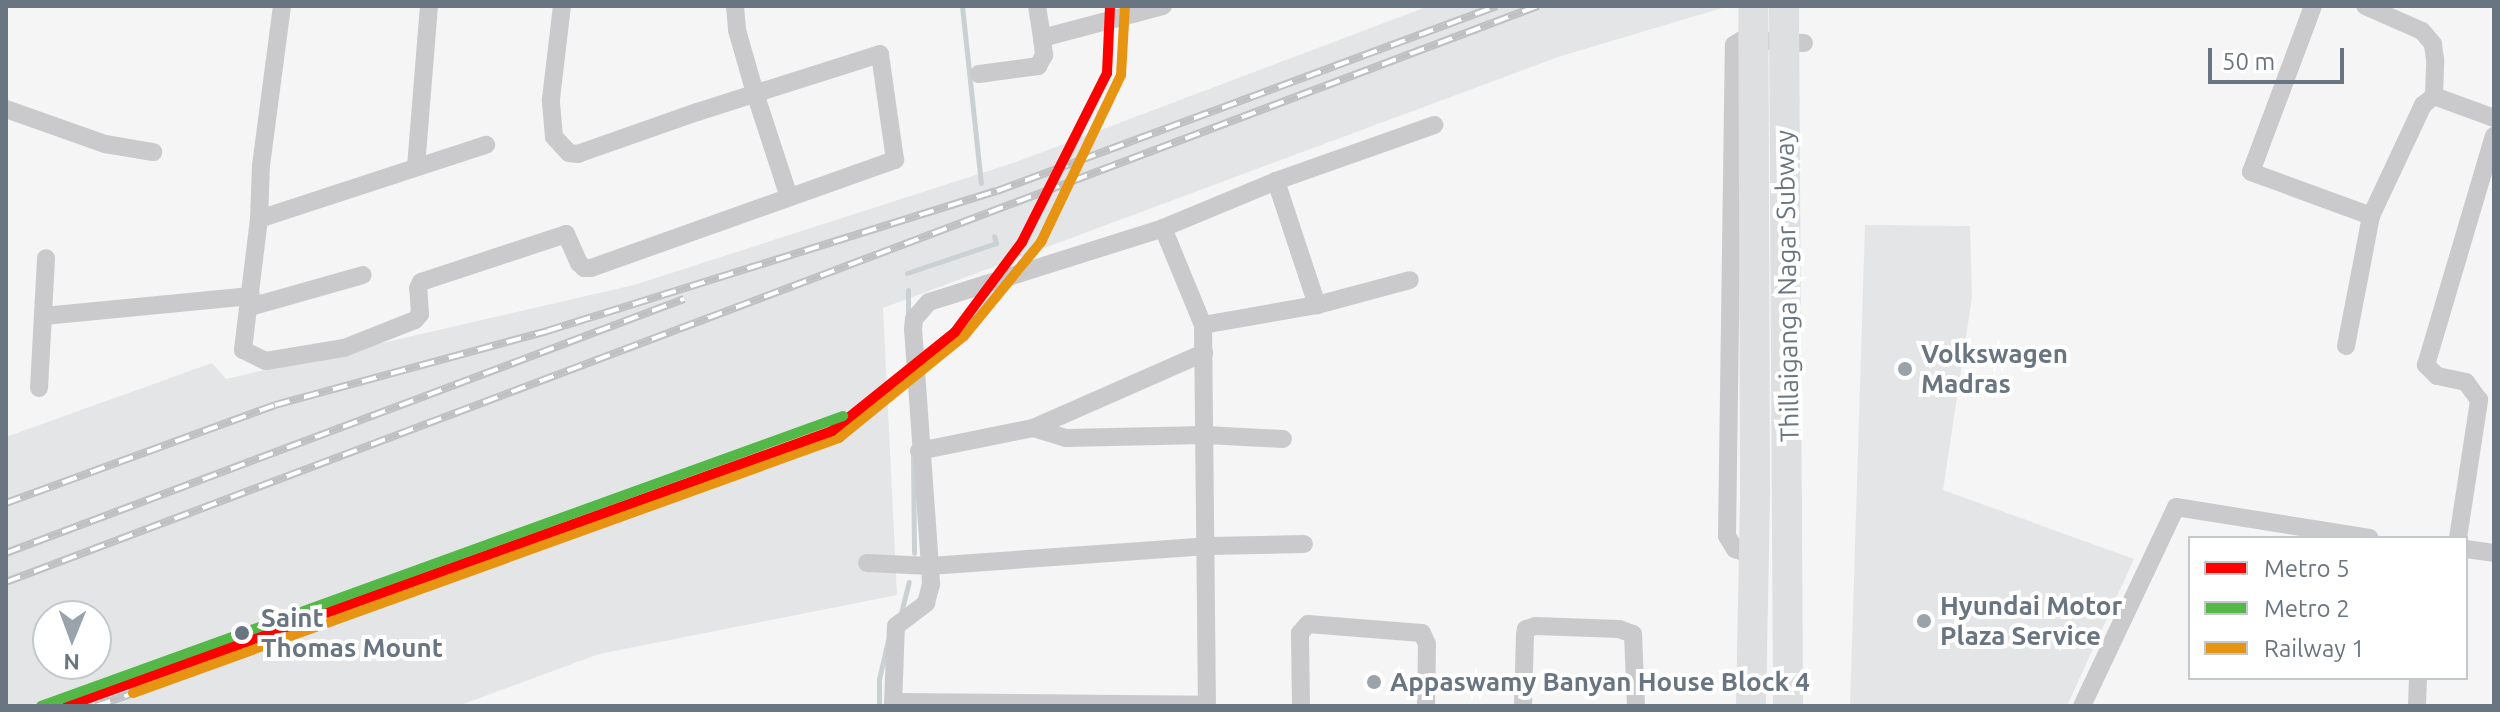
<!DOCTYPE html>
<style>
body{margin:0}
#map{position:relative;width:2500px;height:712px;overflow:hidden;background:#f5f5f5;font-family:Ubuntu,sans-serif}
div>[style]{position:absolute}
.built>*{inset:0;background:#e4e5e6}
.stream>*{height:5px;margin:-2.5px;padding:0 2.5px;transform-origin:2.5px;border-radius:2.5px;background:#cad1d3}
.minor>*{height:18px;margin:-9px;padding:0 9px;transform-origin:9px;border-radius:9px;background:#cacacc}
.primary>*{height:30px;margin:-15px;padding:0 15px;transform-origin:15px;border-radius:15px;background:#dedfe0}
.rail>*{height:8px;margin-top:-4px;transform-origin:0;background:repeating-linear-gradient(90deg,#fff 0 15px,#bfc0c1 0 30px);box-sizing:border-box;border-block:2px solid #bfc0c1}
.rail-1>*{height:10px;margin:-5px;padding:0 5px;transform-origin:5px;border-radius:5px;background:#e89413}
.metro-1>*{height:10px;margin:-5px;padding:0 5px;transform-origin:5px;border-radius:5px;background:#f00}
.metro-2>*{height:10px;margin:-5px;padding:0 5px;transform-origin:5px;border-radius:5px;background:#53b848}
.dots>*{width:22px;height:22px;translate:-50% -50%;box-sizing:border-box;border:4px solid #fff;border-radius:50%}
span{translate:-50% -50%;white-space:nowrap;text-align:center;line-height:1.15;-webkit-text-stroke:8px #fff;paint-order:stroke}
.street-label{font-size:26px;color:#697581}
.poi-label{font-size:26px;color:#697581;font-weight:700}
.left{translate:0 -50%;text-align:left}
.stop-label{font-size:26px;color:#697581;font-weight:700}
.frame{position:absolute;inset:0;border:8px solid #697581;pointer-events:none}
.legend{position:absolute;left:2188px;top:536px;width:280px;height:144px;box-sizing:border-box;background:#fff;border:2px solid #c3c8cd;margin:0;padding:10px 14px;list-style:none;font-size:24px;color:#697581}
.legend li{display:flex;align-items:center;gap:16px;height:40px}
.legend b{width:40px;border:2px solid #c3c8cd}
.north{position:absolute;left:32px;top:600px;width:80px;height:80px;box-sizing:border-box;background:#fff;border:2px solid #c3c8cd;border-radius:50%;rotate:181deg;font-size:22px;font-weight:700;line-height:32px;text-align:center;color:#697581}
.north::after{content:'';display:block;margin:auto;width:28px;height:36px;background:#9aa2aa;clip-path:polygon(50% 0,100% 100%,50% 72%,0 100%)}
.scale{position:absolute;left:2208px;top:48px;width:136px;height:36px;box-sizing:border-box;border:4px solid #697581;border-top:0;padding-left:10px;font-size:24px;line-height:28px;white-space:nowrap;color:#697581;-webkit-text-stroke:6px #fff;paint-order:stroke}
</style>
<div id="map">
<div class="built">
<i style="clip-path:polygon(evenodd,1429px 6px,1729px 6px,1558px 57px,883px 308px,897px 595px,599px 654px,458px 706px,6px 706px,6px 437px,212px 363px,226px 379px,634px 285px,1016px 162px,1429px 6px,48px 616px,96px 616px,96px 664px,48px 664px,48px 616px)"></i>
<i style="clip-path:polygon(1865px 225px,1970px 226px,1972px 297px,1943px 490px,2134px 559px,2067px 706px,1850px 706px)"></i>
</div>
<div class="stream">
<i style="left:962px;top:6px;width:178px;rotate:83.9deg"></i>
<i style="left:907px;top:273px;width:94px;rotate:-18.6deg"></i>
<i style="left:996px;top:243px;width:7px;rotate:-106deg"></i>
<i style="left:908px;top:290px;width:26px;rotate:90deg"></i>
<i style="left:913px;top:454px;width:99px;rotate:89.4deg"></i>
<i style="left:901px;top:613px;width:32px;rotate:-76deg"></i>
<i style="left:879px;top:706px;width:27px;rotate:-90deg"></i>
<i style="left:879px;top:679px;width:40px;rotate:-77deg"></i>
</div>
<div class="minor">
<i style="left:282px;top:6px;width:160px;rotate:97.5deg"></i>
<i style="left:261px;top:165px;width:54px;rotate:92.1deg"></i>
<i style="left:259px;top:219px;width:132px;rotate:97deg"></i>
<i style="left:243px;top:350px;width:25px;rotate:26deg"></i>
<i style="left:266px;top:361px;width:79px;rotate:-9.5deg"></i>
<i style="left:344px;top:348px;width:76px;rotate:-21.5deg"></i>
<i style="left:415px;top:320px;width:8px;rotate:-50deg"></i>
<i style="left:420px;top:314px;width:26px;rotate:-94deg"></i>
<i style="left:418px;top:288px;width:7px;rotate:-63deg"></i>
<i style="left:421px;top:282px;width:153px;rotate:-18.3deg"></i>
<i style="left:566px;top:234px;width:32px;rotate:66deg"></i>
<i style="left:579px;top:263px;width:7px;rotate:45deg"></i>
<i style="left:584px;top:268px;width:7px"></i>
<i style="left:591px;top:268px;width:323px;rotate:-19.6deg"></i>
<i style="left:895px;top:160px;width:107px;rotate:-98.1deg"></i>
<i style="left:880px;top:54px;width:192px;rotate:162.4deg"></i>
<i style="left:697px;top:112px;width:126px;rotate:160.6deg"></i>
<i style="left:578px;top:154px;width:9px;rotate:-174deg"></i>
<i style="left:569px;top:153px;width:22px;rotate:-133deg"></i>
<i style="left:554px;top:137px;width:38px;rotate:-95deg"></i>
<i style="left:551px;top:99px;width:94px;rotate:-83.3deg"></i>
<i style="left:735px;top:6px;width:24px;rotate:85deg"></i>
<i style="left:737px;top:30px;width:66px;rotate:74.1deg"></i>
<i style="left:755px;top:93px;width:109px;rotate:71.9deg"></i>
<i style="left:1037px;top:6px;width:32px;rotate:81deg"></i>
<i style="left:1042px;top:38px;width:125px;rotate:-14.8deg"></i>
<i style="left:2313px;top:6px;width:177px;rotate:110.5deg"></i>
<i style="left:2251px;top:172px;width:128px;rotate:20.1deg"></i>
<i style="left:2371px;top:216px;width:123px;rotate:-64.9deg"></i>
<i style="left:2423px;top:105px;width:14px;rotate:-39deg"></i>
<i style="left:2434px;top:96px;width:37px;rotate:-88deg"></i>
<i style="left:2435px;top:59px;width:15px;rotate:-98deg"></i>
<i style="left:2433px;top:44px;width:17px;rotate:-130deg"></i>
<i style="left:2422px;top:31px;width:62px;rotate:-156.3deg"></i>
<i style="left:979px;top:74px;width:60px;rotate:-7.7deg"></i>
<i style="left:1038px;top:66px;width:13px;rotate:-61deg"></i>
<i style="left:1044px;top:55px;width:17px;rotate:-97deg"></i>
<i style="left:2434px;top:96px;width:64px;rotate:20.1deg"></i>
<i style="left:6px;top:109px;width:105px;rotate:19.5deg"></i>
<i style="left:105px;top:144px;width:49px;rotate:9.5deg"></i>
<i style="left:416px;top:167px;width:162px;rotate:-85.4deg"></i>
<i style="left:1276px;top:181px;width:131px;rotate:71.7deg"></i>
<i style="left:259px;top:219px;width:239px;rotate:-18.1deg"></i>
<i style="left:1163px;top:228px;width:105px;rotate:67.6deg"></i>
<i style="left:1203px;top:325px;width:381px;rotate:89.4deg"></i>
<i style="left:250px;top:307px;width:117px;rotate:-15.8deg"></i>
<i style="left:44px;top:316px;width:208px;rotate:-5.5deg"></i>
<i style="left:1203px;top:325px;width:116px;rotate:-10deg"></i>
<i style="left:1317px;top:305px;width:96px;rotate:-15deg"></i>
<i style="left:2346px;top:346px;width:132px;rotate:-79.1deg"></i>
<i style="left:39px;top:388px;width:130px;rotate:-86.9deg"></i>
<i style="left:1033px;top:428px;width:187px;rotate:-23.7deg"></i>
<i style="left:919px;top:451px;width:116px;rotate:-11.4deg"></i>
<i style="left:1033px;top:428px;width:34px;rotate:17deg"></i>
<i style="left:1066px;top:438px;width:139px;rotate:-1.2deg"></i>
<i style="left:1205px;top:435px;width:78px;rotate:2.9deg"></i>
<i style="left:2458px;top:538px;width:140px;rotate:-81.3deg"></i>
<i style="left:2479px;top:400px;width:22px;rotate:-126deg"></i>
<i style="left:2466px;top:382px;width:30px;rotate:-168deg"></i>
<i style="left:2437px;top:376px;width:16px;rotate:-135deg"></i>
<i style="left:2426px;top:365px;width:239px;rotate:-73.5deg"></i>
<i style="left:2466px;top:549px;width:28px;rotate:8deg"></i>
<i style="left:1753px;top:555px;width:19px;rotate:-162deg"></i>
<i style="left:1735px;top:549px;width:15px;rotate:-122deg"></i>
<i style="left:1727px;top:536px;width:491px;rotate:-89.2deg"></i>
<i style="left:1734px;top:45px;width:9px;rotate:-32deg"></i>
<i style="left:1742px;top:40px;width:62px;rotate:2.8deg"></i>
<i style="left:867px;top:563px;width:63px;rotate:2.7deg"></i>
<i style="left:930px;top:566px;width:238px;rotate:-94.1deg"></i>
<i style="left:913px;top:329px;width:10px;rotate:-84deg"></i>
<i style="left:914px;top:319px;width:23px;rotate:-49deg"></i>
<i style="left:929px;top:302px;width:245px;rotate:-17.5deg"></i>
<i style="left:1163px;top:228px;width:122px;rotate:-22.6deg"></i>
<i style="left:1276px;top:181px;width:168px;rotate:-19.5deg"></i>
<i style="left:893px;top:702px;width:314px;rotate:0.5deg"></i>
<i style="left:893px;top:706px;width:80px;rotate:-87.9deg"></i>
<i style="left:896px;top:626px;width:38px;rotate:-37deg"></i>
<i style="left:926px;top:603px;width:20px;rotate:-75deg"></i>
<i style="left:931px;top:584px;width:18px;rotate:-93deg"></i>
<i style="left:930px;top:566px;width:278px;rotate:-4.1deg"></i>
<i style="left:1207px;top:546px;width:97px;rotate:-1.2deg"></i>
<i style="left:1301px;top:706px;width:73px;rotate:-90.8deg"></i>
<i style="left:1300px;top:633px;width:12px;rotate:-48deg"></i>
<i style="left:1308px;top:624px;width:114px;rotate:4.5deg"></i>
<i style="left:1422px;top:633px;width:12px;rotate:66deg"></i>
<i style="left:1427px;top:644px;width:62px;rotate:90.9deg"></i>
<i style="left:1523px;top:706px;width:71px;rotate:-88.4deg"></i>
<i style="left:1525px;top:635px;width:6px;rotate:-81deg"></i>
<i style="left:1526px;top:629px;width:10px;rotate:-17deg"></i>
<i style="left:1536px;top:626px;width:83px;rotate:2.1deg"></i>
<i style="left:1619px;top:629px;width:15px;rotate:20deg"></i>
<i style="left:1633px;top:634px;width:72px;rotate:87.6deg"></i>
<i style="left:2082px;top:706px;width:220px;rotate:-64.7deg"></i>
<i style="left:2176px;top:507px;width:196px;rotate:9.1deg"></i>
<i style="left:2417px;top:706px;width:28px;rotate:-88deg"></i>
</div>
<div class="primary">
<i style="left:1784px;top:6px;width:700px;rotate:89.67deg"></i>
<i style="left:1751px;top:706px;width:214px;rotate:-88.9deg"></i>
<i style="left:1755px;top:492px;width:486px;rotate:-90.2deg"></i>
</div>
<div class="rail">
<i style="left:6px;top:503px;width:286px;rotate:-20deg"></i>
<i style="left:275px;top:405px;width:282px;rotate:-15.2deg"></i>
<i style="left:547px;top:331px;width:471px;rotate:-17.3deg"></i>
<i style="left:997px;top:191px;width:533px;rotate:-20.3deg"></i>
<i style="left:6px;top:553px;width:724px;rotate:-20.54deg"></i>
<i style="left:6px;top:582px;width:1637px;rotate:-20.61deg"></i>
<i style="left:315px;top:620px;width:32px;rotate:-16deg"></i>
<i style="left:188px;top:653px;width:39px;rotate:-15deg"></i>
<i style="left:199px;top:665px;width:172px;rotate:-24.8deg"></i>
<i style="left:48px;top:706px;width:85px;rotate:-19.9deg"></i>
<i style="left:96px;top:706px;width:39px;rotate:-19deg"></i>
</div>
<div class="rail-1">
<i style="left:133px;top:693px;width:751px;rotate:-19.86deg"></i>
<i style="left:839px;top:438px;width:161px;rotate:-39.2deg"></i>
<i style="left:964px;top:336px;width:122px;rotate:-50.7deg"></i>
<i style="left:1041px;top:242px;width:185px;rotate:-64.4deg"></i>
<i style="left:1121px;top:75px;width:69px;rotate:-86.7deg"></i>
</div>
<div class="metro-1">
<i style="left:67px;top:706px;width:813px;rotate:-19.77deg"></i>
<i style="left:832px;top:431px;width:158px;rotate:-38.8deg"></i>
<i style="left:955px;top:332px;width:112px;rotate:-53.3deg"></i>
<i style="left:1022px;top:242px;width:189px;rotate:-63.3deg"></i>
<i style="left:1107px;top:73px;width:67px;rotate:-87.4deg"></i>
</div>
<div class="metro-2">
<i style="left:41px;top:706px;width:853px;rotate:-19.88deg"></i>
</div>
<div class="dots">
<i style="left:1905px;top:369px;background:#9aa2aa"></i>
<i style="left:1924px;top:621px;background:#9aa2aa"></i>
<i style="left:242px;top:633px;background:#697581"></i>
<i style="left:1374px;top:682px;background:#9aa2aa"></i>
</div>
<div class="street-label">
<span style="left:1787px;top:286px;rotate:-91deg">Thillaiganga Nagar Subway</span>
</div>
<div class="poi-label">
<span class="left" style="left:1921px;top:369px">Volkswagen<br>Madras</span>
<span class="left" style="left:1940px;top:621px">Hyundai Motor<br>Plaza Service</span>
<span class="left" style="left:1390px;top:682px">Appaswamy Banyan House Block 4</span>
</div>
<div class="stop-label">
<span class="left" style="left:261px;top:633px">Saint<br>Thomas Mount</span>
</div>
<div class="frame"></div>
<ul class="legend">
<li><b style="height:10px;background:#f00"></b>Metro 5</li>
<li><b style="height:10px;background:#53b848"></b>Metro 2</li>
<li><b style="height:10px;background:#e89413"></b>Railway 1</li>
</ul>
<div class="north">N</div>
<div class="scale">50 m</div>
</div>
